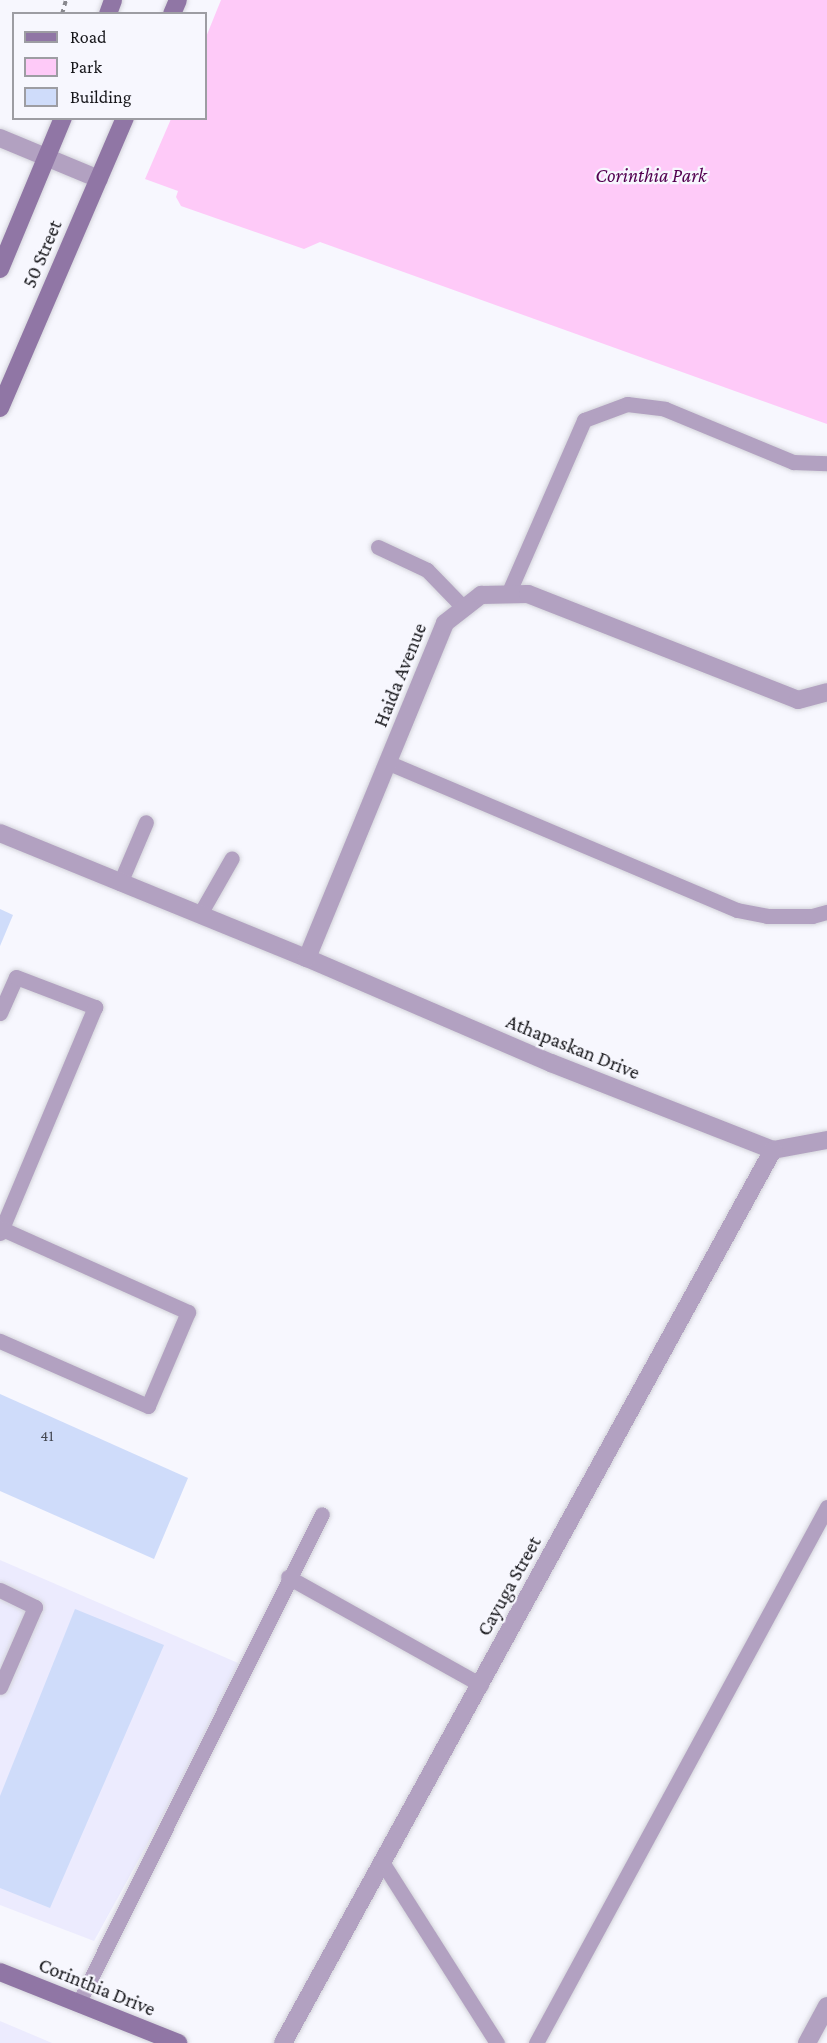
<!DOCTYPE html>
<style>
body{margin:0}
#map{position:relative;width:827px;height:2043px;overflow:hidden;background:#f7f7fe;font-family:"Crimson Pro",serif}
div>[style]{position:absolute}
.built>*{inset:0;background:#ecebfe}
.green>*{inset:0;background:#fecaf8}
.building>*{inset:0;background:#cfdcfa}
.path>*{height:4px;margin-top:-2px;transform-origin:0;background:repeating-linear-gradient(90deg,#89898f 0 4.5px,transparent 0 9px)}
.roads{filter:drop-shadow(0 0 2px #d3d3da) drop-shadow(0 0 2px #d3d3da)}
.lane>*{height:15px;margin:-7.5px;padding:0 7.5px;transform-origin:7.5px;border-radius:7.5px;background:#b2a1c1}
.street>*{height:18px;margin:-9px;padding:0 9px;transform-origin:9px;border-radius:9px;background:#b2a1c1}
.secondary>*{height:18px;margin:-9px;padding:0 9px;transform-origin:9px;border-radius:9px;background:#9076a5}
span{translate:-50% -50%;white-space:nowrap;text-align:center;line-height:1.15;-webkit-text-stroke:4.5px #f7f7fe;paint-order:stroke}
.number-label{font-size:16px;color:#444852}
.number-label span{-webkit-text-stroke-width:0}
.park-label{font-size:20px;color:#530050;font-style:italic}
.street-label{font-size:20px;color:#16161a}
.legend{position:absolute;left:12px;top:12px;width:195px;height:108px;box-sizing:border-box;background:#f7f7fe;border:2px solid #9d9da3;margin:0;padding:8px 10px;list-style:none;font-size:18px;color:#16161a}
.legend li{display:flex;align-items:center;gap:12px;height:30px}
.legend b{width:30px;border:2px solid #9d9da3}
</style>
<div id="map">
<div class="built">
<i style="clip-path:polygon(0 1560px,245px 1666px,94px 1941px,0 1905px)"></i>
<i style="clip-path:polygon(0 2021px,52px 2043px,0 2043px)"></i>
</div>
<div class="green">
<i style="clip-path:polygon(221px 0,827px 0,827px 424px,320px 242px,304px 249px,181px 206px,176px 197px,178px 191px,145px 179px,171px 119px,206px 118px,206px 37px)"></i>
</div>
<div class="building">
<i style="clip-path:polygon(0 909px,13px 915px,0 946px)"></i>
<i style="clip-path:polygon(0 1394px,188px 1478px,154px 1559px,0 1491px)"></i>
<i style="clip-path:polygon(75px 1609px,164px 1645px,50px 1908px,0 1888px,0 1796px)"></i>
</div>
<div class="path">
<i style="left:62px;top:14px;width:15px;rotate:-74deg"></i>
</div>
<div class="roads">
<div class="lane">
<i style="left:378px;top:547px;width:54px;rotate:25.1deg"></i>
<i style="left:427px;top:570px;width:53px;rotate:45.8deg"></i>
<i style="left:508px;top:594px;width:190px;rotate:-66.4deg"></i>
<i style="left:584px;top:420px;width:46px;rotate:-20.4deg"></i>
<i style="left:627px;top:404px;width:38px;rotate:7deg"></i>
<i style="left:665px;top:409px;width:139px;rotate:22.5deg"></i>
<i style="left:793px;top:462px;width:34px;rotate:2deg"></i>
<i style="left:389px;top:763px;width:378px;rotate:22.9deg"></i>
<i style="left:737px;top:910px;width:31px;rotate:11deg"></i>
<i style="left:767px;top:916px;width:45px"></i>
<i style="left:812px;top:916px;width:16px;rotate:-15deg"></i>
<i style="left:120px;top:883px;width:66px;rotate:-66.9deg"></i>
<i style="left:200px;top:914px;width:64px;rotate:-60.3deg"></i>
<i style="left:0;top:1013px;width:39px;rotate:-66deg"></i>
<i style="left:16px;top:977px;width:85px;rotate:20.8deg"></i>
<i style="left:95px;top:1007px;width:245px;rotate:112.8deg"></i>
<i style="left:0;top:1228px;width:206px;rotate:24.1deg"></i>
<i style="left:188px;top:1312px;width:102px;rotate:113.1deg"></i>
<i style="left:148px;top:1406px;width:162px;rotate:-156.3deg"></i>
<i style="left:288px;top:1577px;width:221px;rotate:29.2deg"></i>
<i style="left:0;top:1590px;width:39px;rotate:26deg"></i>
<i style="left:35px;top:1607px;width:87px;rotate:113.6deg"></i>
<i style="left:384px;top:1865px;width:211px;rotate:57.6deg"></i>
<i style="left:78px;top:2004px;width:547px;rotate:-63.53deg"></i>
<i style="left:536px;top:2043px;width:610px;rotate:-61.5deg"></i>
</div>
<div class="street">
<i style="left:0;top:138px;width:107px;rotate:22.5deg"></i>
<i style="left:0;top:833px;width:331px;rotate:22.2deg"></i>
<i style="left:307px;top:958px;width:266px;rotate:23.3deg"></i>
<i style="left:551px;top:1063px;width:238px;rotate:21.4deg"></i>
<i style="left:773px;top:1150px;width:55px;rotate:-10.5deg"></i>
<i style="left:307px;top:958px;width:362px;rotate:-67.6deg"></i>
<i style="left:445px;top:623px;width:46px;rotate:-37.9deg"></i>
<i style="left:481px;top:595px;width:47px;rotate:-1.2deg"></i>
<i style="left:528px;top:594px;width:290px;rotate:21.4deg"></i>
<i style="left:798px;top:700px;width:30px;rotate:-15deg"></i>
<i style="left:283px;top:2043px;width:1019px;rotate:-61.25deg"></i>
<i style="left:807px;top:2043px;width:42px;rotate:-61.6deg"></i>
</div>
<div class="secondary">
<i style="left:108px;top:14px;width:15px;rotate:-70deg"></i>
<i style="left:172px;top:14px;width:15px;rotate:-67deg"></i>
<i style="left:0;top:269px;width:164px;rotate:-67.4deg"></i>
<i style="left:0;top:408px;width:316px;rotate:-66.7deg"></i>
<i style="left:0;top:1972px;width:192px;rotate:21.7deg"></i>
</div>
</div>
<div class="number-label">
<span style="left:47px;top:1436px">41</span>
</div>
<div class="park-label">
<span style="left:651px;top:175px">Corinthia Park</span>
</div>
<div class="street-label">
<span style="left:42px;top:254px;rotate:-67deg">50 Street</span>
<span style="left:400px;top:675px;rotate:-68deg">Haida Avenue</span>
<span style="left:573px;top:1047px;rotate:22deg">Athapaskan Drive</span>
<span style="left:509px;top:1586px;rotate:-61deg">Cayuga Street</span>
<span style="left:97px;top:1987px;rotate:22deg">Corinthia Drive</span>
</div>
<ul class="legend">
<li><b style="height:8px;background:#9076a5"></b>Road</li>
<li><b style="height:16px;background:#fecaf8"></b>Park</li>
<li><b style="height:16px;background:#cfdcfa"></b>Building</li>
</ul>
</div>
